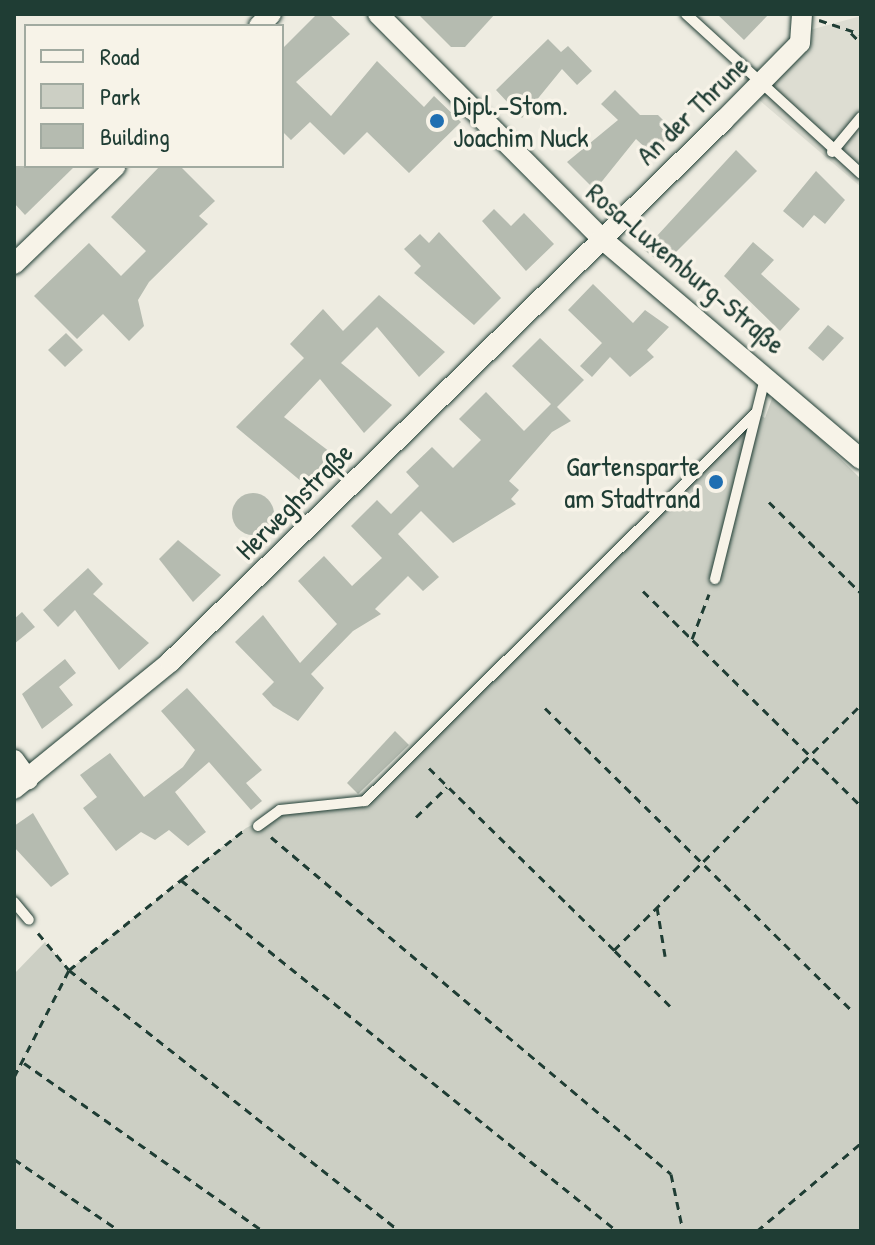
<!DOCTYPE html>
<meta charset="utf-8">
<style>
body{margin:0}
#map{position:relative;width:875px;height:1245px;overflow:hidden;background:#eeece1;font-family:"Patrick Hand",sans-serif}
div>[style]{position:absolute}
.built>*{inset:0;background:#ddddd2}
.green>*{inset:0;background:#cccfc4}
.building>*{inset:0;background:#b5bbb0}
.round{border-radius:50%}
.path>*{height:3px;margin-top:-1.5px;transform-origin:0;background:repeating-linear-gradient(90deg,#1f3d34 0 8px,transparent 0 14px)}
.roads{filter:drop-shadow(0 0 2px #1f3d34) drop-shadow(0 0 2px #1f3d34)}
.lane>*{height:10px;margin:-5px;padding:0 5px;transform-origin:5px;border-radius:5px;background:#f7f3e8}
.street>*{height:20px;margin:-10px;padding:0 10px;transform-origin:10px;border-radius:10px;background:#f7f3e8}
.dots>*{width:22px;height:22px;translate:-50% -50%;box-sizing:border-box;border:4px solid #f7f3e8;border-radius:50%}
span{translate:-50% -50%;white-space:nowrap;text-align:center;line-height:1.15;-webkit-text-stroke:7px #f7f3e8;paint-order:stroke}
.poi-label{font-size:28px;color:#1f3d34}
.left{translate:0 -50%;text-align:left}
.right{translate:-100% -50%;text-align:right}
.street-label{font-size:28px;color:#1f3d34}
.frame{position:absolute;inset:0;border:16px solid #1f3d34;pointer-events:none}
.legend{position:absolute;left:24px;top:24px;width:260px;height:144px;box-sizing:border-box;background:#f7f3e8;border:2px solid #a1aaa0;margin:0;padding:10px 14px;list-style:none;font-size:24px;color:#1f3d34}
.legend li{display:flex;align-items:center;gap:16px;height:40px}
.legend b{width:40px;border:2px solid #a1aaa0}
</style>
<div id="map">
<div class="built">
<i style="clip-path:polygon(861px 16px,861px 187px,751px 93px,806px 31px)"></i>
</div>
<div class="green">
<i style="clip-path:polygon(774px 393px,861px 479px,861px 1231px,14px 1231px,14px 974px,45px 942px,69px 970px,246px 828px,280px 811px,366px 801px,756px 413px,765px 418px)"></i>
</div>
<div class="building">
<i style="clip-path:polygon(317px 14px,329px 14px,350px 34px,296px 82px,331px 116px,377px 61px,424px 107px,434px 96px,461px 122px,409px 173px,367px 132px,344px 155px,310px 122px,291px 140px,282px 131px,282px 49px)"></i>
<i style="clip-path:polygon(418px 14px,495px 14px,465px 47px,451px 47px)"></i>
<i style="clip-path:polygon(717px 14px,769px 14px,744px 40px)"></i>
<i style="clip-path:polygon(548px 39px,561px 52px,568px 46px,592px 71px,577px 85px,562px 69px,522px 118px,496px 90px)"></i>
<i style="clip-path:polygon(615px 90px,640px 115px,658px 115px,674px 131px,652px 154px,636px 139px,595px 190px,567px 162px,618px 120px,601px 104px)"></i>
<i style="clip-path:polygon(736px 150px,757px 171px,675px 253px,686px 262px,676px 274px,644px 250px)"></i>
<i style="clip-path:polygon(14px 166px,75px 166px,25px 215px,14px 203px)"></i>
<i style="clip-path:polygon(160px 166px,180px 166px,215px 201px,199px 216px,208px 224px,149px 282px,138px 300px,144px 326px,129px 341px,103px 314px,77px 339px,34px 296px,89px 243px,121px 276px,146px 251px,111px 217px)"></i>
<i style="clip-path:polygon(816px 171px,845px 200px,825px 224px,814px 215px,803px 228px,783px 211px)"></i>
<i style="clip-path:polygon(494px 209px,511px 226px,524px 213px,554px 244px,526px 271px,482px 221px)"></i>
<i style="clip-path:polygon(439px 232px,501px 298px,474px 325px,414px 273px,421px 266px,404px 249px,420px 234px,429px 243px)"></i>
<i style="clip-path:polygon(753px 242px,774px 260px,761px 274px,800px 309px,780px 331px,724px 276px)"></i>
<i style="clip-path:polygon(593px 284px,633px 323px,645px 310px,669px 327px,647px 350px,654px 357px,630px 377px,610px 357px,592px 377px,580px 366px,602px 343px,568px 310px)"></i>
<i style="clip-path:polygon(379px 295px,445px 352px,419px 377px,377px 327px,341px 363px,392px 405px,364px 433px,320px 379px,284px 417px,338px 458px,308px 487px,236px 427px,304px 358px,290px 344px,323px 309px,343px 331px)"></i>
<i style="clip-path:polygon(828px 325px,844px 338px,823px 361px,808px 348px)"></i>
<i style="clip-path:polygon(66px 333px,83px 350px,65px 367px,48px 350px)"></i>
<i style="clip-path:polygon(540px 338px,584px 380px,557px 407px,571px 421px,552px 432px,509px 481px,519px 490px,511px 499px,516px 504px,453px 543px,421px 511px,398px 534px,439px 577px,423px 591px,408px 576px,375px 609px,381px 614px,353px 631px,311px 674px,324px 688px,298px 721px,273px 706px,262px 694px,274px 682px,235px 642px,263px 615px,300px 663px,337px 624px,298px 581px,324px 556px,352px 586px,382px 558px,351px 526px,377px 500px,391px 514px,419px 486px,406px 472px,432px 447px,453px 468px,481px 440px,459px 419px,486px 392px,524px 431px,551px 404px,512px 366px)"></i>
<i class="round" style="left:232px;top:493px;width:42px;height:42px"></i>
<i style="clip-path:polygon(178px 540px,221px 575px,193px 602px,159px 559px)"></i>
<i style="clip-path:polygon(88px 568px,103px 584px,93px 594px,149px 643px,119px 670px,75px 610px,58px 627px,43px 610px)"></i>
<i style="clip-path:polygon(22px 612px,35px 627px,14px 644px,14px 619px)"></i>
<i style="clip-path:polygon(65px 659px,76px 673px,59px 687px,73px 705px,42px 729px,22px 694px)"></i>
<i style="clip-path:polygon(187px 688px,262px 770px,246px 783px,262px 801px,251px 810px,209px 762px,175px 792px,206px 832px,188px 846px,169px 830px,155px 840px,141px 832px,116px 851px,83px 808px,97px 797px,80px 775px,110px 753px,144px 797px,183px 767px,195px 750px,161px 711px)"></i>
<i style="clip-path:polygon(395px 731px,409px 745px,358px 794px,347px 783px)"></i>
<i style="clip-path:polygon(33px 813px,69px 874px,51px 887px,14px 847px,14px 826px)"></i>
</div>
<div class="path">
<i style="left:819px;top:20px;width:44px;rotate:18.4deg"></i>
<i style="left:851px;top:33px;width:14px;rotate:45deg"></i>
<i style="left:769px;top:502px;width:129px;rotate:44.7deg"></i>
<i style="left:643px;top:591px;width:306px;rotate:44.6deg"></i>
<i style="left:692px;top:639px;width:48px;rotate:-69.3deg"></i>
<i style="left:545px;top:708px;width:430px;rotate:44.6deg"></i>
<i style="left:429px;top:768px;width:260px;rotate:44.5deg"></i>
<i style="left:416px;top:817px;width:43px;rotate:-44.1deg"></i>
<i style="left:271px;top:837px;width:523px;rotate:40.11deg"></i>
<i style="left:671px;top:1174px;width:58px;rotate:78.1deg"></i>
<i style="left:181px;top:880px;width:80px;rotate:-38.4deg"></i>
<i style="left:657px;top:907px;width:50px;rotate:80.7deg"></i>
<i style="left:38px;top:933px;width:48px;rotate:50deg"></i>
<i style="left:69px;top:970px;width:144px;rotate:-38.8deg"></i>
<i style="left:181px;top:880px;width:560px;rotate:38.84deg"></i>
<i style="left:670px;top:1006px;width:79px;rotate:-135deg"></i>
<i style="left:614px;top:950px;width:348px;rotate:-44.8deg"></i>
<i style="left:24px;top:1063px;width:292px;rotate:35.1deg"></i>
<i style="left:14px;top:1077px;width:120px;rotate:-62.8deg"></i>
<i style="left:69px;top:970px;width:422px;rotate:38.3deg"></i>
<i style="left:14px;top:1159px;width:128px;rotate:34.2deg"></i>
<i style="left:757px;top:1231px;width:136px;rotate:-40.2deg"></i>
</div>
<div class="roads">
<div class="lane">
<i style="left:686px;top:14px;width:237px;rotate:42.4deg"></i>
<i style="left:832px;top:152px;width:45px;rotate:-50.4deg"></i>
<i style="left:715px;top:579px;width:207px;rotate:-76deg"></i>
<i style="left:258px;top:826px;width:27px;rotate:-36deg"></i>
<i style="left:280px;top:810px;width:85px;rotate:-6deg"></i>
<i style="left:365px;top:801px;width:551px;rotate:-44.78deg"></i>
<i style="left:14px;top:902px;width:23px;rotate:50deg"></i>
</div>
<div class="street">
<i style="left:378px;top:14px;width:316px;rotate:45.1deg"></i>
<i style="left:601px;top:238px;width:341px;rotate:40.4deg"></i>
<i style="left:259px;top:26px;width:17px;rotate:-45deg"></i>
<i style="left:14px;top:264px;width:141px;rotate:-43.9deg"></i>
<i style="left:14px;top:760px;width:24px;rotate:54deg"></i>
<i style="left:14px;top:789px;width:201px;rotate:-39.1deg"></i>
<i style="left:170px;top:662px;width:775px;rotate:-44.37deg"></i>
<i style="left:724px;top:120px;width:108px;rotate:-45.4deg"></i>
<i style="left:800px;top:43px;width:29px;rotate:-86deg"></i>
</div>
</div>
<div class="dots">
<i style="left:437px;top:121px;background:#1f6fb2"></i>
<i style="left:716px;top:482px;background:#1f6fb2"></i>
</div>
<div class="poi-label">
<span class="left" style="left:453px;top:121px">Dipl.-Stom.<br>Joachim Nuck</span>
<span class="right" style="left:700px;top:482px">Gartensparte<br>am Stadtrand</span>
</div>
<div class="street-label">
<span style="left:692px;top:110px;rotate:-44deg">An der Thrune</span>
<span style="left:686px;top:268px;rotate:40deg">Rosa-Luxemburg-Straße</span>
<span style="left:294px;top:501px;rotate:-45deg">Herweghstraße</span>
</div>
<div class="frame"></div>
<ul class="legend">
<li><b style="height:10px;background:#f7f3e8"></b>Road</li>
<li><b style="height:22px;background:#cccfc4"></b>Park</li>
<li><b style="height:22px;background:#b5bbb0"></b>Building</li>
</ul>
</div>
